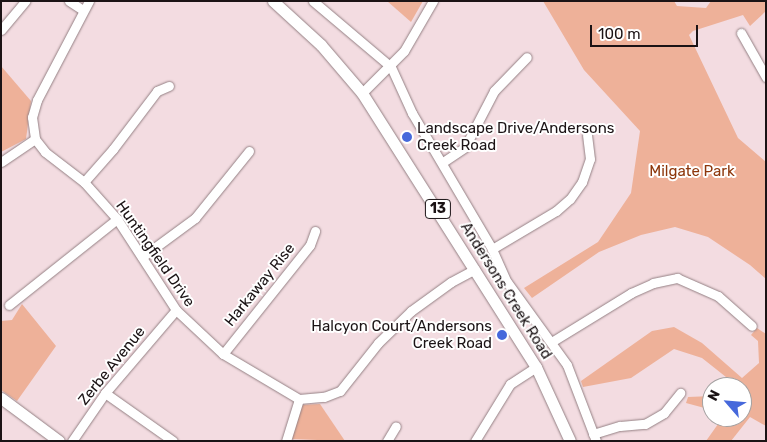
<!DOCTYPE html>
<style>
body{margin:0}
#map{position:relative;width:767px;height:442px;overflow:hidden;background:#f3dce1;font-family:Rubik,sans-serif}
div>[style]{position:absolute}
.green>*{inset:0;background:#eeb199}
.roads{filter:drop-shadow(0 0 1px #948084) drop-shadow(0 0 1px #948084)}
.minor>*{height:9px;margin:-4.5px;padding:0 4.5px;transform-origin:4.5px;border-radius:4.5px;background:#fff}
.major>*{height:11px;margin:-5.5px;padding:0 5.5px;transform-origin:5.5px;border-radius:5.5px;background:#fff}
.dots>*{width:14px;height:14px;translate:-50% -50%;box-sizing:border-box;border:2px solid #fff;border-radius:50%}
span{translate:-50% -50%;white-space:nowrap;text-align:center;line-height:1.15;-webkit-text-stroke:4px #fff;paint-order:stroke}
.shield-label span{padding:1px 4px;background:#fff;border:1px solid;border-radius:4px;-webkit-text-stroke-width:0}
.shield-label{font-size:14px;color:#1b1315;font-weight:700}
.poi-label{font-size:15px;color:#1b1315}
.left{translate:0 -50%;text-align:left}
.right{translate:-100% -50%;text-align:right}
.park-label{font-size:15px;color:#8d370c}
.street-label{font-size:15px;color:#1b1315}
.frame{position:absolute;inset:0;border:2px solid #1b1315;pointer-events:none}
.north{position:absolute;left:702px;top:377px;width:50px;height:50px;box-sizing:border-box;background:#fff;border:1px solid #a4a1a1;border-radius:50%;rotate:297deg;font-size:14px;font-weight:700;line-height:20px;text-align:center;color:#1b1315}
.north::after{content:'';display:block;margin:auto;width:18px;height:22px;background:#4668db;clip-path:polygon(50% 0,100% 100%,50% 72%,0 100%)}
.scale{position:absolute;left:590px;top:25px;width:108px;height:22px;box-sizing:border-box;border:2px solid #1b1315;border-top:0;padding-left:6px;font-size:15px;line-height:18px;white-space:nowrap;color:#1b1315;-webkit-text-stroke:4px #fff;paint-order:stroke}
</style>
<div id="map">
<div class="green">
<i style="clip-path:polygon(387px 1px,423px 1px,411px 22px)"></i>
<i style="clip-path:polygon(543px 1px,674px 1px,677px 6px,706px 8px,711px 1px,766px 1px,766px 11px,750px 26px,743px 15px,693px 31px,689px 35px,738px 138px,766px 162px,766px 279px,750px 265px,708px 237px,675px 227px,641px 235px,599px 252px,532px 298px,524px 288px,598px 242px,631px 193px,640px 131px,584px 70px)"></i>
<i style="clip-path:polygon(1px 66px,31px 101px,26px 139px,1px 152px)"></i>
<i style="clip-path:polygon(22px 304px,56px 346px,17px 401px,1px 390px,1px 321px,12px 320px)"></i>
<i style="clip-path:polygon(674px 327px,702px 343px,742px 378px,759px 363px,758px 341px,751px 335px,757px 328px,766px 334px,766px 426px,750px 417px,731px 441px,706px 441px,723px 417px,742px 417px,742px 387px,725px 387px,726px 377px,702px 358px,674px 349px,631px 378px,583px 387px,581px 381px,652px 331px)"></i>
<i style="clip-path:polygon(712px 396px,712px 410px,686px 403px,688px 397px)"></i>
<i style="clip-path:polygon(320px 404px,345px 441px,290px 439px,299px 405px)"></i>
</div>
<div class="roads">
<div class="minor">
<i style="left:69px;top:1px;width:17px;rotate:33deg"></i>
<i style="left:89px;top:1px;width:112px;rotate:117.7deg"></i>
<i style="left:37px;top:100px;width:18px;rotate:106deg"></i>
<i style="left:32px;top:117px;width:22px;rotate:82deg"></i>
<i style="left:35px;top:139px;width:16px;rotate:52deg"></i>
<i style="left:45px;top:152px;width:49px;rotate:37.6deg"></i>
<i style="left:84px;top:182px;width:50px;rotate:48.3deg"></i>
<i style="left:117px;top:219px;width:108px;rotate:57deg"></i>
<i style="left:176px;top:310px;width:64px;rotate:43.1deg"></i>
<i style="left:223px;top:354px;width:88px;rotate:30.6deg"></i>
<i style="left:299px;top:399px;width:25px;rotate:-5deg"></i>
<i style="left:324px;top:397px;width:17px;rotate:-21deg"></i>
<i style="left:340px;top:391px;width:61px;rotate:-51.6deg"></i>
<i style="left:378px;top:343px;width:46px;rotate:-44.1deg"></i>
<i style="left:411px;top:311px;width:49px;rotate:-35.9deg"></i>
<i style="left:451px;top:282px;width:27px;rotate:-28deg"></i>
<i style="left:313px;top:1px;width:102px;rotate:40.2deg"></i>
<i style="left:391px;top:67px;width:51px;rotate:65.5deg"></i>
<i style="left:412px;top:113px;width:158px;rotate:59.5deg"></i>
<i style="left:492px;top:249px;width:36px;rotate:66deg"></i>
<i style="left:507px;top:282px;width:102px;rotate:54.1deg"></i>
<i style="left:567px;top:365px;width:81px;rotate:69.1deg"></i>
<i style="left:1px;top:30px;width:38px;rotate:-50deg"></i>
<i style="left:741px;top:33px;width:51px;rotate:60.4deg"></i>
<i style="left:362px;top:93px;width:59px;rotate:-45deg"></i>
<i style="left:404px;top:51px;width:58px;rotate:-59.9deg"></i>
<i style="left:1px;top:162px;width:41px;rotate:-34.1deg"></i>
<i style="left:443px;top:162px;width:27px;rotate:-34deg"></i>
<i style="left:465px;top:147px;width:63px;rotate:-62.6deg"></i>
<i style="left:494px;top:91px;width:47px;rotate:-45.9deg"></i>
<i style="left:84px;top:182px;width:44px;rotate:-48.7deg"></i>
<i style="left:113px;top:149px;width:73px;rotate:-52.8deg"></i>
<i style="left:157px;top:91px;width:13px;rotate:-23deg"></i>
<i style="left:492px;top:249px;width:74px;rotate:-30.7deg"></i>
<i style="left:556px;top:211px;width:18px;rotate:-41deg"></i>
<i style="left:570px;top:199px;width:21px;rotate:-55deg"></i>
<i style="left:582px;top:182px;width:24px;rotate:-71deg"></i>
<i style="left:590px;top:159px;width:24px;rotate:-97deg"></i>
<i style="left:142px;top:257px;width:66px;rotate:-36.3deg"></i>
<i style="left:195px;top:218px;width:86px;rotate:-51.1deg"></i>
<i style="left:9px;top:305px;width:138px;rotate:-38.5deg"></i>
<i style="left:553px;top:341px;width:92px;rotate:-31.6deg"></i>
<i style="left:631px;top:293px;width:24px;rotate:-24deg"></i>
<i style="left:653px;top:283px;width:25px;rotate:-12deg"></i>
<i style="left:677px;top:278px;width:45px;rotate:23.7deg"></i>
<i style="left:718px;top:296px;width:45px;rotate:41.4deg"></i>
<i style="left:223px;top:354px;width:139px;rotate:-51.4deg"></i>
<i style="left:310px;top:245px;width:15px;rotate:-70deg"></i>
<i style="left:105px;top:393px;width:83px;rotate:35.2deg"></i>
<i style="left:593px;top:434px;width:28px;rotate:-17deg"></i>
<i style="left:620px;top:426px;width:25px;rotate:-5deg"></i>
<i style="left:645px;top:424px;width:22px;rotate:-30deg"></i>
<i style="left:664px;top:413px;width:26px;rotate:-51deg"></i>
<i style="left:72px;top:441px;width:58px;rotate:-55.5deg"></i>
<i style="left:105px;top:393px;width:109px;rotate:-49.5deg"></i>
<i style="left:286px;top:441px;width:44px;rotate:-72.8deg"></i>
<i style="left:387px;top:441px;width:17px;rotate:-59deg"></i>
<i style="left:475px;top:441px;width:67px;rotate:-58.4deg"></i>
<i style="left:510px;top:384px;width:31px;rotate:-33deg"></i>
</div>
<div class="major">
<i style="left:273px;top:1px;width:65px;rotate:42.5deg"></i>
<i style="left:321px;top:45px;width:63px;rotate:49.5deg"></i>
<i style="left:362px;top:93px;width:325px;rotate:57.6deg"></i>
<i style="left:536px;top:367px;width:81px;rotate:65.3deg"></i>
<i style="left:1px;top:398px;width:72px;rotate:36.6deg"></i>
</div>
</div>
<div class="dots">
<i style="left:407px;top:137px;background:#4668db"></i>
<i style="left:502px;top:335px;background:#4668db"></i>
</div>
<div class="shield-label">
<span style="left:438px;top:209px">13</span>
</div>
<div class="poi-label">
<span class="left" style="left:417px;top:137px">Landscape Drive/Andersons<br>Creek Road</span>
<span class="right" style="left:492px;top:335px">Halcyon Court/Andersons<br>Creek Road</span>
</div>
<div class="park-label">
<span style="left:692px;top:172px">Milgate Park</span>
</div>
<div class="street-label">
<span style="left:155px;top:254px;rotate:55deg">Huntingfield Drive</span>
<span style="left:260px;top:285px;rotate:-51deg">Harkaway Rise</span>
<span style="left:506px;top:291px;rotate:58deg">Andersons Creek Road</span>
<span style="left:112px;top:366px;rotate:-51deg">Zerbe Avenue</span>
</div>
<div class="frame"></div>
<div class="north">N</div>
<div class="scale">100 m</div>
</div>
